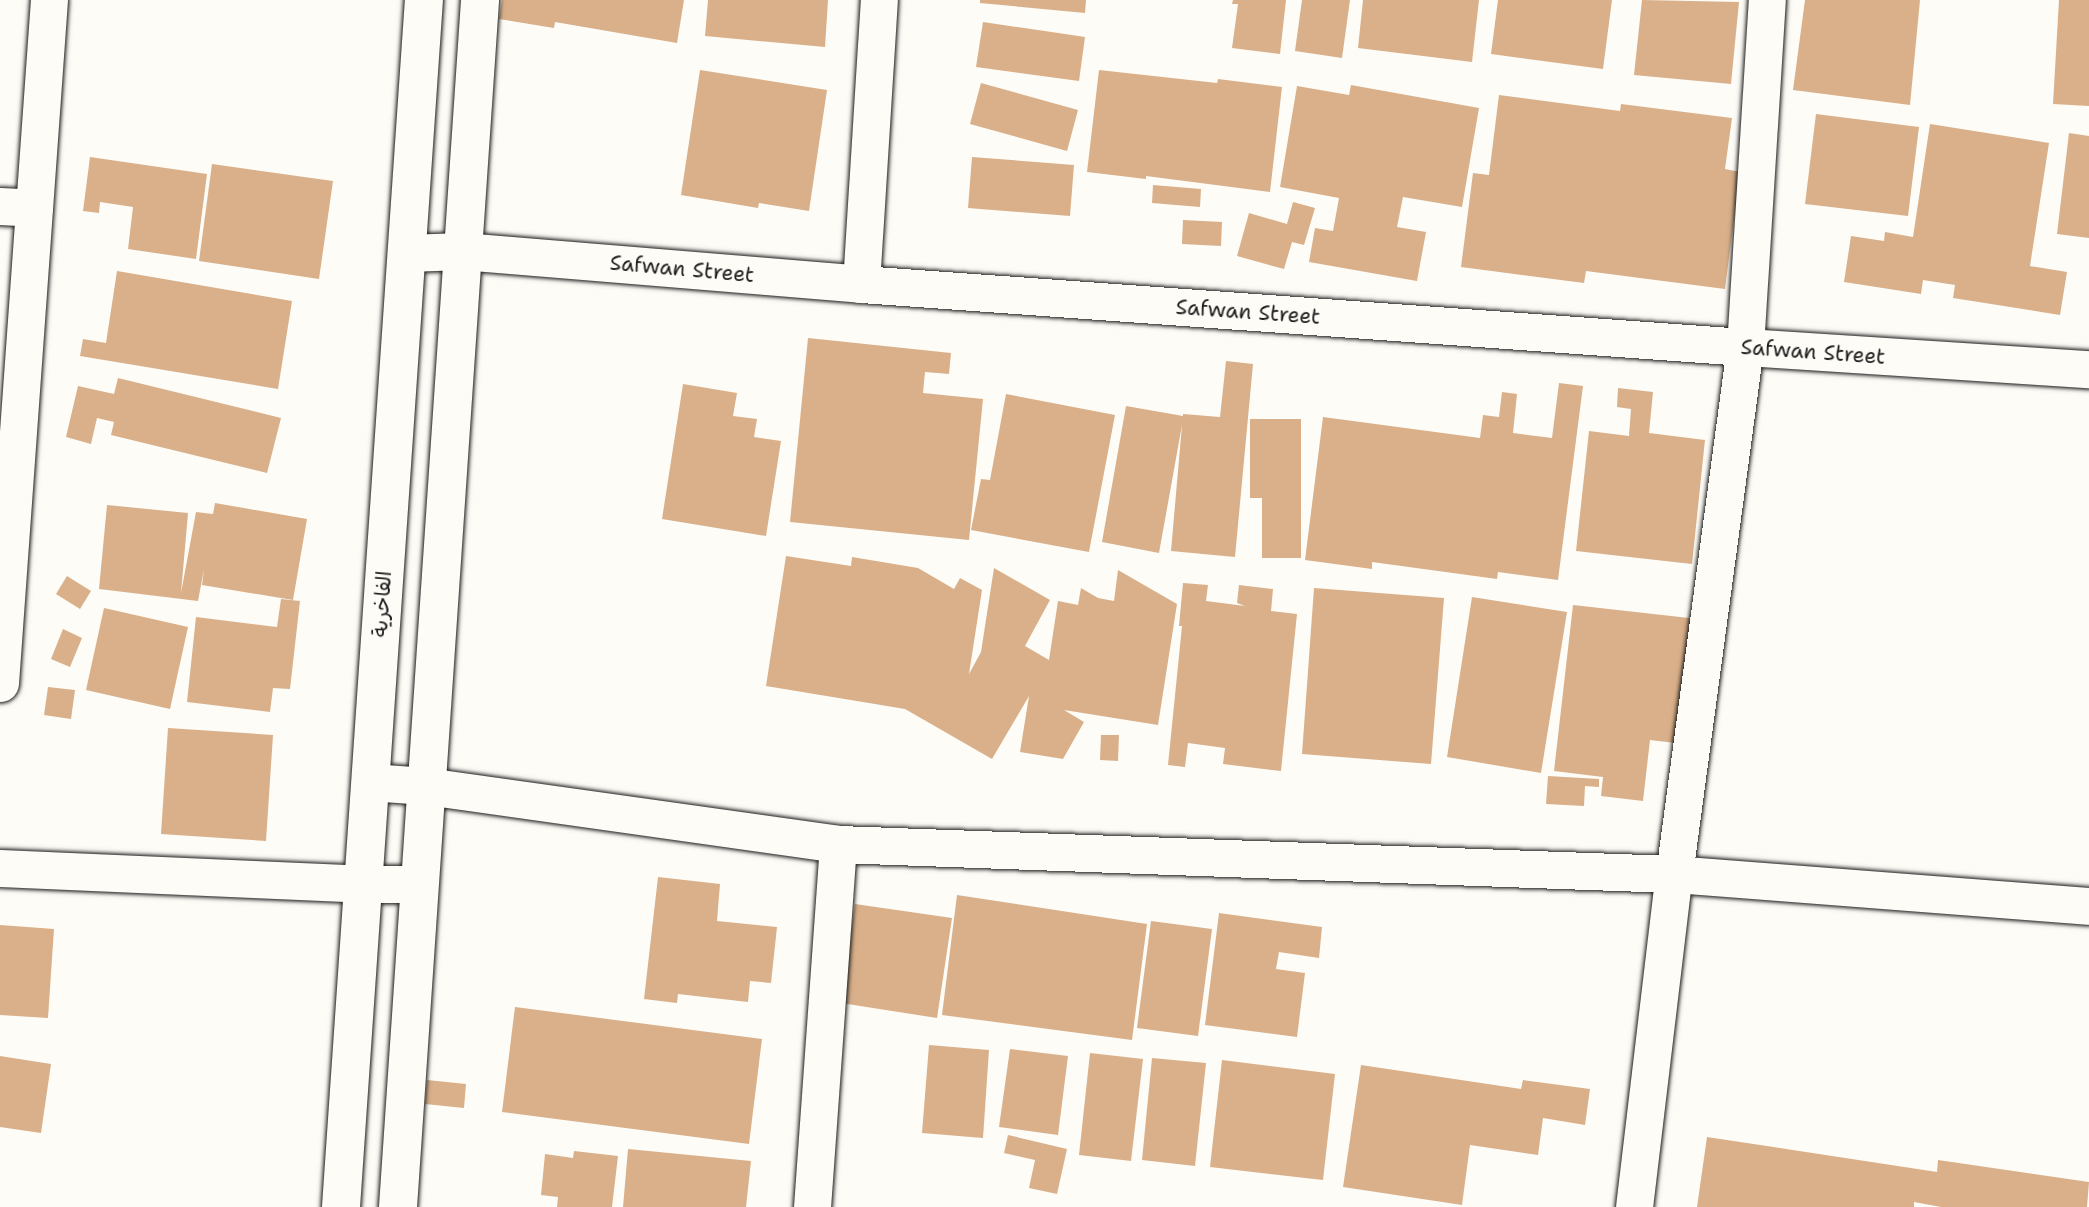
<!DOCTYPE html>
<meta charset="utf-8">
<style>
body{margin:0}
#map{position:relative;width:2089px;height:1207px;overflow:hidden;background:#fdfcf7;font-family:"Shantell Sans","Playpen Sans Arabic",sans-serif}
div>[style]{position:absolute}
.building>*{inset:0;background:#d9b08a}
.roads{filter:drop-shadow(0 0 2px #1c1c1c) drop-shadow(0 0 2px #1c1c1c)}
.minor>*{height:37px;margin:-18.5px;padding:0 18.5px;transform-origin:18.5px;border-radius:18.5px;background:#fdfcf7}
.tertiary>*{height:38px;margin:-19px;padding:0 19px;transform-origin:19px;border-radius:19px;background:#fdfcf7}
span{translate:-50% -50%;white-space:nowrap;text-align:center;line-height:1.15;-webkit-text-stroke:5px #fdfcf7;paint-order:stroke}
.street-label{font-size:21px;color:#1c1c1c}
</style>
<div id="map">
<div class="building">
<i style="clip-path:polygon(502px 0,684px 0,677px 43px,555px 22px,554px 28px,499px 19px)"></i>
<i style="clip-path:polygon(708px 0,828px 0,825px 47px,705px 36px)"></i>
<i style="clip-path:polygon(980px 0,1086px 0,1085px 13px,980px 3px)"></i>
<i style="clip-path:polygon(1233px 0,1286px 0,1280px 54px,1232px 48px,1238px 4px,1232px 4px)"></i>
<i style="clip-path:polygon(1302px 0,1350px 0,1342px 58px,1295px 51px)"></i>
<i style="clip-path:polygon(1363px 0,1479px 0,1472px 62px,1358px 48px)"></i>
<i style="clip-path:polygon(1498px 0,1612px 0,1603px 69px,1491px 54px)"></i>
<i style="clip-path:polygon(1642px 0,1739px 2px,1731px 84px,1634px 75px)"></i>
<i style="clip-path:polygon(1805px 0,1920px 0,1910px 105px,1793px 90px)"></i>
<i style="clip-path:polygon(2059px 0,2089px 0,2089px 106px,2053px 104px)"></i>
<i style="clip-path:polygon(983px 22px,1085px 37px,1079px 81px,976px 67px)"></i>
<i style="clip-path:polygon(700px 70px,827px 90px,809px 211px,759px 203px,758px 208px,681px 195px)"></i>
<i style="clip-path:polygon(1099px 70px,1217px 83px,1218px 79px,1282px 87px,1270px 192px,1146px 176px,1146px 179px,1087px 172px)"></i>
<i style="clip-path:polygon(981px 83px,1078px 110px,1067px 151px,970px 124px)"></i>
<i style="clip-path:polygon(1351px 85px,1479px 108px,1462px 207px,1403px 197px,1397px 227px,1426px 232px,1417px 281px,1309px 262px,1315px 228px,1333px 231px,1339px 198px,1280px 187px,1297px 86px,1349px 95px)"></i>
<i style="clip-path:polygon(1499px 95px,1620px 111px,1621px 104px,1732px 118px,1725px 169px,1740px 172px,1725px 289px,1586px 271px,1584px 283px,1461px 267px,1473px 173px,1489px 175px)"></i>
<i style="clip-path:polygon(1816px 114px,1919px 127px,1908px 216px,1805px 204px)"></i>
<i style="clip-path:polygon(1930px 124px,2049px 143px,2030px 266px,2067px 272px,2060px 315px,1953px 298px,1955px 285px,1923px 280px,1921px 294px,1844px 282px,1851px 236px,1884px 241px,1885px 232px,1913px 237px)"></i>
<i style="clip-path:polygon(2069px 133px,2089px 136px,2089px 238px,2057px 234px)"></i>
<i style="clip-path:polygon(90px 157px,207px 174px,196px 259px,128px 249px,133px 207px,100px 202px,99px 213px,83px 211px)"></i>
<i style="clip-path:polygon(972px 157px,1074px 165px,1070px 216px,968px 208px)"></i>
<i style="clip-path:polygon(212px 164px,333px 181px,319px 279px,199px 261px)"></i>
<i style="clip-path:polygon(1153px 185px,1201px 189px,1200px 207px,1152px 203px)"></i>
<i style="clip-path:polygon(1293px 202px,1315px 208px,1304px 245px,1292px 242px,1284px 269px,1237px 256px,1249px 213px,1287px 224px)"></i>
<i style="clip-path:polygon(1183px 220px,1222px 222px,1221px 246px,1182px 244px)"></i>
<i style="clip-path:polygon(117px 271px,292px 301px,278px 389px,80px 356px,83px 339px,106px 343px)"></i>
<i style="clip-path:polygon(808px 338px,951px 353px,949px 374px,925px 372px,923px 393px,983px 399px,969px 540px,790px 522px)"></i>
<i style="clip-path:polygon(1226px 361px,1253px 364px,1235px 557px,1171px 551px,1182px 425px,1159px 553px,1102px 542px,1126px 406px,1183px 416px,1183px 414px,1220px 417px)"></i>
<i style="clip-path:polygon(118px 378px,281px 418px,267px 473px,111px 435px,114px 422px,97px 418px,91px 444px,66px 437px,78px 386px,114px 394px)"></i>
<i style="clip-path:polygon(1559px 383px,1583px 386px,1558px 580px,1498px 572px,1497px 579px,1372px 562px,1372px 569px,1305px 560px,1323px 417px,1480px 438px,1483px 415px,1499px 417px,1502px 392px,1517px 394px,1513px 433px,1552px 438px)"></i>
<i style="clip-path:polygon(683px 384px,737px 393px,733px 416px,757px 419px,754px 437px,781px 441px,766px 536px,662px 519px)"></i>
<i style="clip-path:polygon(1618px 388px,1653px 392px,1649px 433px,1705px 440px,1692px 564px,1576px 551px,1589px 431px,1629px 436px,1631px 409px,1617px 407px)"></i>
<i style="clip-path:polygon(1006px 394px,1115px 415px,1089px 552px,971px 530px,981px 479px,990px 480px)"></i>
<i style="clip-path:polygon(1250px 419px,1301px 419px,1301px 558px,1262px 558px,1262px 498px,1250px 498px)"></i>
<i style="clip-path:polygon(215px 503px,307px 519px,293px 600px,202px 585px,204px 569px,198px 601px,99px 589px,107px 505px,188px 513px,181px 593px,196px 512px,213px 514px)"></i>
<i style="clip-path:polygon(786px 556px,851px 566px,852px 557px,918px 568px,954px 589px,960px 578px,982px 590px,969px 674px,981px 652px,994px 568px,1050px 600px,1025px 646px,1049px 660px,1058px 601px,1078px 605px,1081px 588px,1098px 598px,1114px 601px,1118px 570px,1177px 604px,1158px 725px,1064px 710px,1084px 722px,1063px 759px,1020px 752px,1029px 696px,992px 759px,905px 709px,766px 686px)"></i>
<i style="clip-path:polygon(67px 576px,91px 591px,80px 609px,56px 594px)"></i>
<i style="clip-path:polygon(1183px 583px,1208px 585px,1206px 601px,1245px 606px,1237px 603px,1239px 585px,1273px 589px,1271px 611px,1297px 614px,1281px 771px,1223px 764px,1225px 748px,1188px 743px,1185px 767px,1168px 765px,1182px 626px,1179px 626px)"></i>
<i style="clip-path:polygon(1314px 588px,1444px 598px,1431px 764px,1302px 754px)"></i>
<i style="clip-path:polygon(1472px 597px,1567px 612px,1541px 773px,1447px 757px)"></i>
<i style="clip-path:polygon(281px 599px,300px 601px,290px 689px,273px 688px,270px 712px,187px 702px,196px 617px,277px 627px)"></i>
<i style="clip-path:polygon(1573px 605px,1698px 619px,1684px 744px,1650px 740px,1643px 801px,1601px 796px,1603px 777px,1554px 771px)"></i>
<i style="clip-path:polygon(104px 608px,188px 627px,170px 709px,86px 690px)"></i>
<i style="clip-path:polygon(63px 629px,82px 638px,70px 667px,51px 659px)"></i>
<i style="clip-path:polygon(48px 687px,75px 690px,71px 719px,44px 715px)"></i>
<i style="clip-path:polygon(168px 728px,273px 735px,266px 841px,161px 834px)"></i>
<i style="clip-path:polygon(1101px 735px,1119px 735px,1118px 761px,1100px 760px)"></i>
<i style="clip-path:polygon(1548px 776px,1599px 779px,1599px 787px,1585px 786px,1584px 806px,1546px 804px)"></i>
<i style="clip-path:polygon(658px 877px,720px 884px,717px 921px,777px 927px,771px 983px,750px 981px,748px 1002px,678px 994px,677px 1003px,644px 999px)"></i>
<i style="clip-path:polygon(957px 895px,1147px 924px,1132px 1040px,942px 1015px)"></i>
<i style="clip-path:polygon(855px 904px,952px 918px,937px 1018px,841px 1003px)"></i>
<i style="clip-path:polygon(1219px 913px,1322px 927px,1319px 958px,1279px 952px,1276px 969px,1305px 973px,1297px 1037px,1205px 1025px)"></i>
<i style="clip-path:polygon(1151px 921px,1212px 929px,1198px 1036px,1137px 1028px)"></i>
<i style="clip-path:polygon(0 925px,54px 929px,48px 1018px,0 1015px)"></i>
<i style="clip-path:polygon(515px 1007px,762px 1039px,749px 1144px,502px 1112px)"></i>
<i style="clip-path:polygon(929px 1045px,989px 1050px,983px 1138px,922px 1133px)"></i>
<i style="clip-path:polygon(1010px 1049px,1068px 1056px,1058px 1135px,999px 1127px)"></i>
<i style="clip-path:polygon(1090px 1053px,1143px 1059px,1131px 1161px,1079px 1155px)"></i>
<i style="clip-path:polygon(0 1056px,51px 1064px,41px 1133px,0 1127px)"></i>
<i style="clip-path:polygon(1152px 1058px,1206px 1063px,1195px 1166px,1142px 1160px)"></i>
<i style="clip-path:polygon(1222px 1060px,1335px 1074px,1323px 1180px,1210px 1167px)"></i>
<i style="clip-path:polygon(1361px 1065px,1521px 1089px,1523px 1080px,1590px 1089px,1585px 1125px,1543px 1118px,1538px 1155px,1470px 1145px,1462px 1205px,1343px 1187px)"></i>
<i style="clip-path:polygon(427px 1080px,466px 1084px,464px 1108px,425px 1104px)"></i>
<i style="clip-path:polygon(1008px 1135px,1067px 1149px,1057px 1194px,1029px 1188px,1035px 1160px,1004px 1153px)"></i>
<i style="clip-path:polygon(1707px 1137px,1937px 1172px,1938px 1160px,2089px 1182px,2087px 1207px,1941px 1207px,1914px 1202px,1914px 1207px,1697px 1207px)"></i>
<i style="clip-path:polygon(628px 1149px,751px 1161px,746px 1207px,623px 1207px)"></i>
<i style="clip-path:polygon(574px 1151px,618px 1156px,612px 1207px,557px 1207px,558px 1197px,541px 1195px,545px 1154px,573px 1158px)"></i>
</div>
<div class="roads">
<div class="minor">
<i style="left:0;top:206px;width:34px;rotate:3deg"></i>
<i style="left:407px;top:253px;width:55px;rotate:-2.1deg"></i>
<i style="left:462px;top:251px;width:400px;rotate:4.7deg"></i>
<i style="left:861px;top:284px;width:886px;rotate:4.08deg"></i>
<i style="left:1745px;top:347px;width:345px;rotate:3.7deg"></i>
<i style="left:861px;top:284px;width:285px;rotate:-86.4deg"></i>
<i style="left:0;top:683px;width:685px;rotate:-85.9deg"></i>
<i style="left:370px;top:782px;width:56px;rotate:4.1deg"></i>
<i style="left:426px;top:786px;width:416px;rotate:8deg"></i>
<i style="left:838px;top:844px;width:837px;rotate:2.06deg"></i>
<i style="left:1674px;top:874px;width:416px;rotate:4.4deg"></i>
<i style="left:0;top:868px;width:363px;rotate:2.5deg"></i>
<i style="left:363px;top:884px;width:56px"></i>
<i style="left:812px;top:1207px;width:364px;rotate:-85.9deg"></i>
<i style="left:1634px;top:1207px;width:335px;rotate:-83.2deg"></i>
<i style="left:1674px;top:874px;width:532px;rotate:-82.33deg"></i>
<i style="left:1745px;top:347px;width:348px;rotate:-86.4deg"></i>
</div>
<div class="tertiary">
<i style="left:341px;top:1207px;width:1210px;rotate:-86.07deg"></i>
<i style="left:398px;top:1207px;width:1210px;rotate:-86.11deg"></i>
</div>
</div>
<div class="street-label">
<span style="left:682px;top:269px;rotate:5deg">Safwan Street</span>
<span style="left:1248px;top:312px;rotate:4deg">Safwan Street</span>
<span style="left:1813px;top:352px;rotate:4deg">Safwan Street</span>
<span style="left:382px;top:604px;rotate:-86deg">الفاخرية</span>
</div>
</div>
